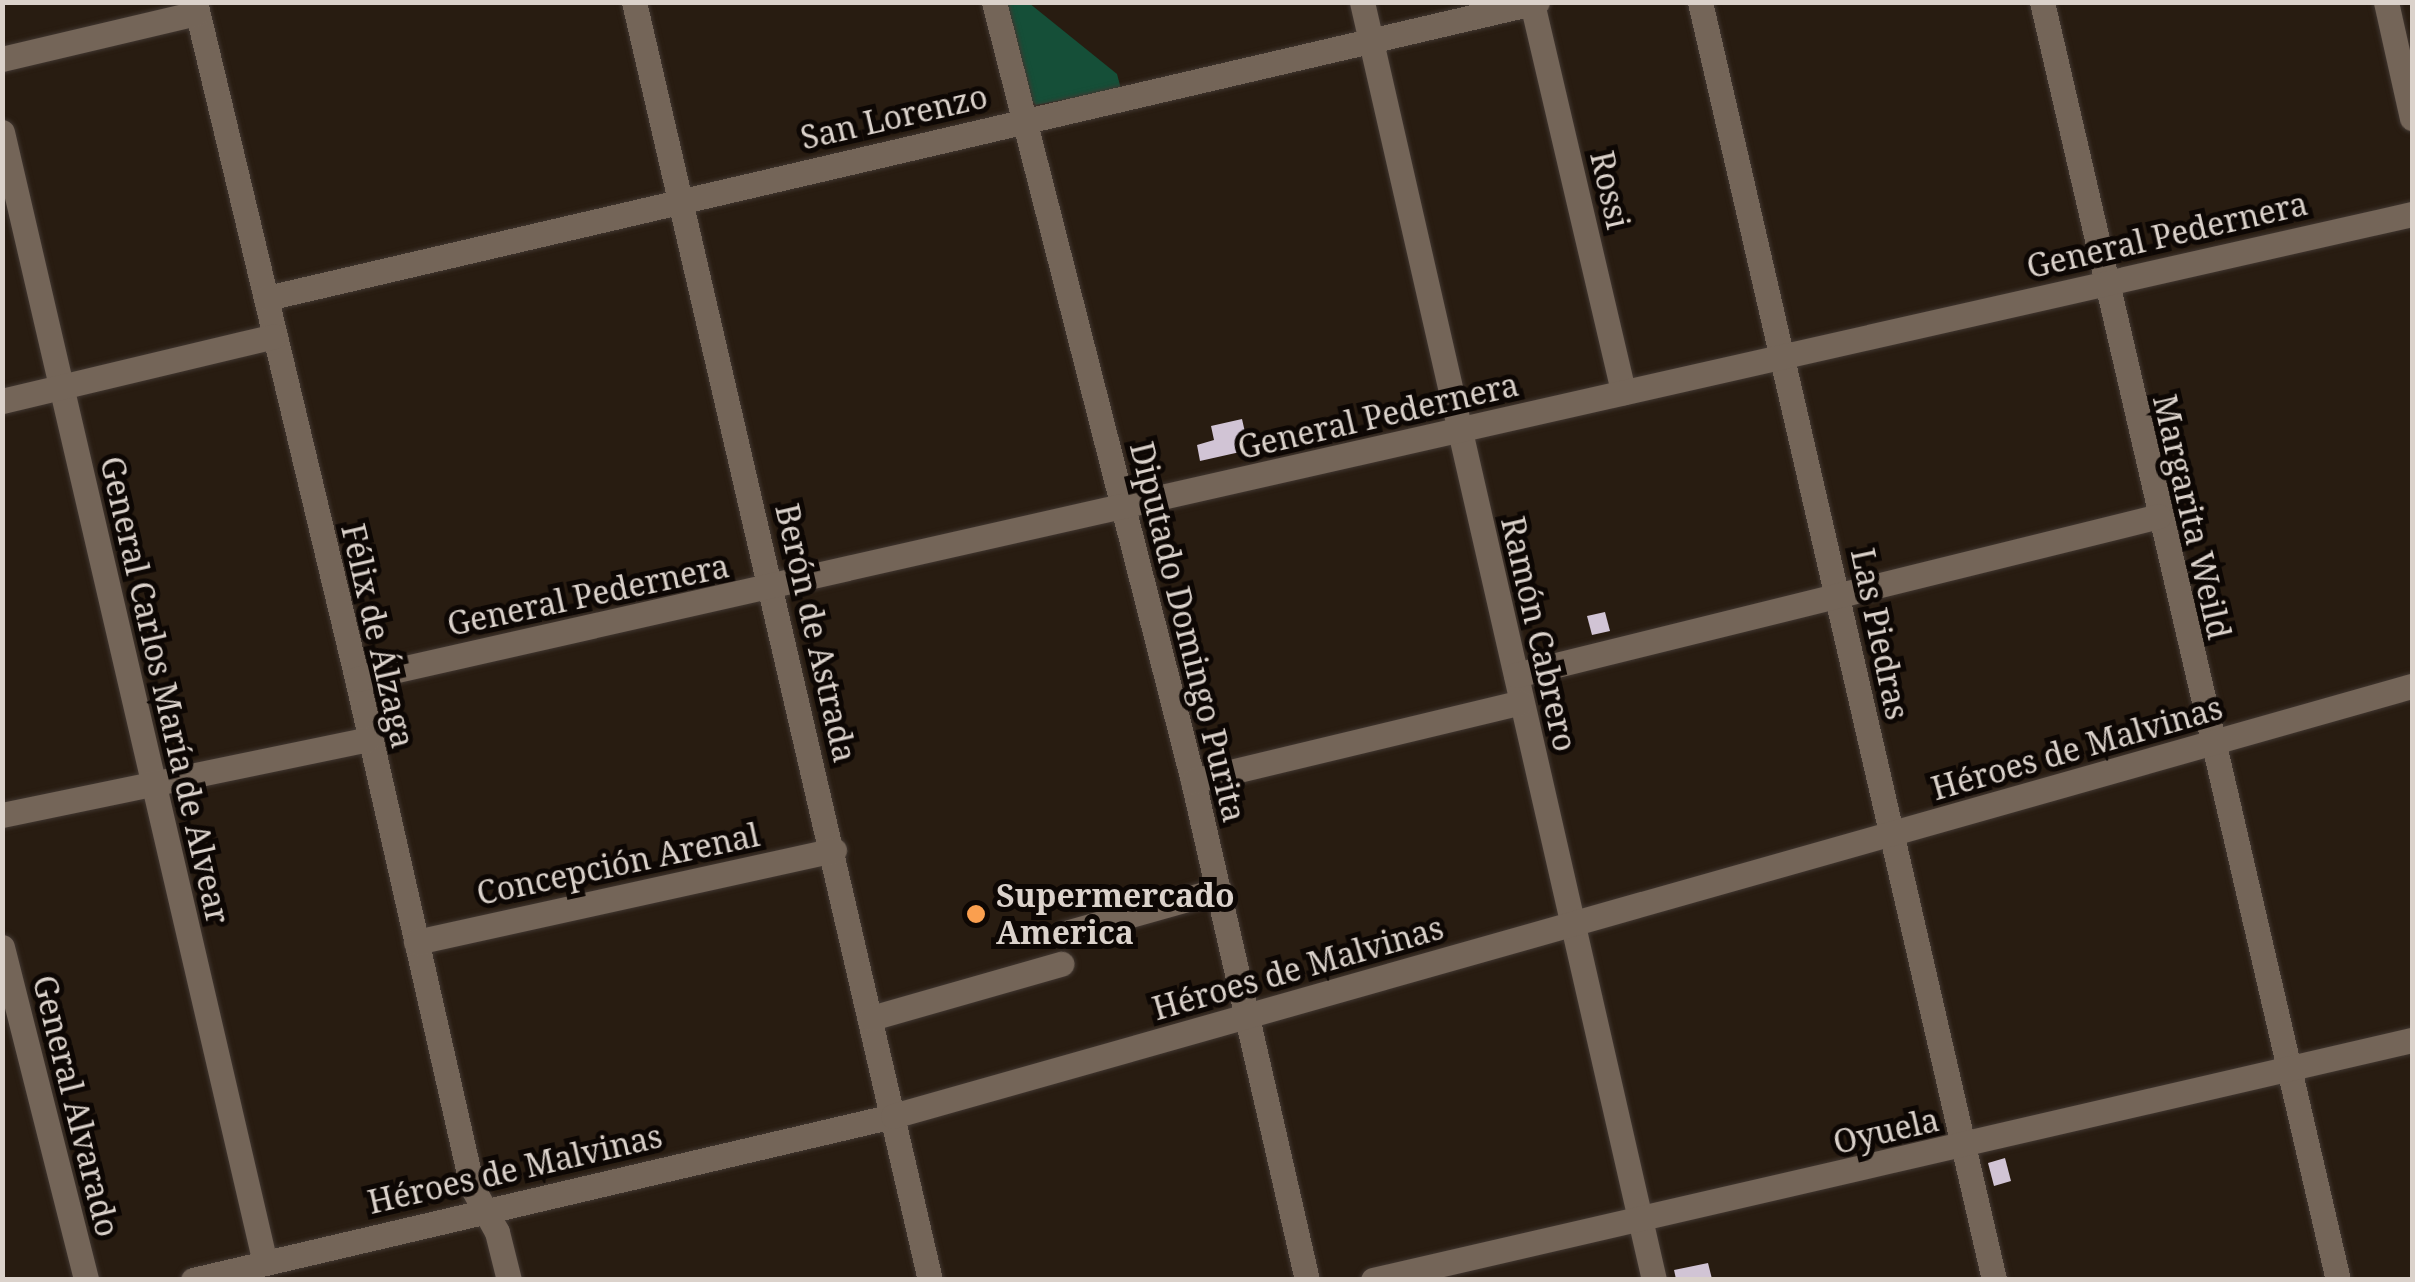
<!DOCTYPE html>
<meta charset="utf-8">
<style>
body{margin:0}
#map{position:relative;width:2415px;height:1282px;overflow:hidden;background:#281c11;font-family:"Noto Serif",serif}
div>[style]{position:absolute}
.green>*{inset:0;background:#154f38}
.building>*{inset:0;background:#d1c4d5}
.roads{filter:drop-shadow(0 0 2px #413731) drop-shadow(0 0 2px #413731)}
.minor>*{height:25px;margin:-12.5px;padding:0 12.5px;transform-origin:12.5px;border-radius:12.5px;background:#746558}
.dots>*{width:28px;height:28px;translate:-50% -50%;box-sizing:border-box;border:5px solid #0d0704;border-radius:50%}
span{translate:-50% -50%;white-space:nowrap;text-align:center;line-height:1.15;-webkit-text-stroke:10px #0d0704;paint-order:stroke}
.street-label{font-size:32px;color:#dbd2cb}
.poi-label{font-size:32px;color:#dbd2cb;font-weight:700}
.left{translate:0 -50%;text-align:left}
.frame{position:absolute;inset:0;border:5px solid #dbd2cb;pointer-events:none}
</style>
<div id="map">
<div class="green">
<i style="clip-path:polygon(1004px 3px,1029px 3px,1117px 74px,1121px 89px,1036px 105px,1028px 98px)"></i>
</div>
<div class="building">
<i style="clip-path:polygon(1242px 419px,1249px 450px,1200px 461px,1197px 445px,1214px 440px,1211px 426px)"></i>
<i style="clip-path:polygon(1605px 612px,1610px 631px,1592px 635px,1587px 616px)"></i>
<i style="clip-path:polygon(2005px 1158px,2011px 1181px,1994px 1186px,1988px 1163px)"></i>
<i style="clip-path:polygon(1708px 1263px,1712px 1279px,1676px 1279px,1674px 1270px)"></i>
</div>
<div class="roads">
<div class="minor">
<i style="left:195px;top:2px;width:696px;rotate:76.54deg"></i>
<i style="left:357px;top:679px;width:521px;rotate:77.24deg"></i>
<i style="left:472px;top:1187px;width:51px;rotate:60.9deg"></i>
<i style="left:497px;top:1232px;width:49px;rotate:76deg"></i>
<i style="left:634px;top:2px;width:1312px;rotate:76.96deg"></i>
<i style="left:994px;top:2px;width:804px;rotate:75.67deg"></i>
<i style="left:1193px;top:781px;width:512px;rotate:77.13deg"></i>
<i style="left:1362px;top:2px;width:1311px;rotate:77.13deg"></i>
<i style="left:1700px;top:2px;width:1311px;rotate:77.04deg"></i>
<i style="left:2042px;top:2px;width:1312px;rotate:76.96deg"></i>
<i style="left:2386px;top:2px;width:119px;rotate:77.4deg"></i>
<i style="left:1532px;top:3px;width:400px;rotate:76.8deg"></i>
<i style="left:2px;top:59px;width:200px;rotate:-13.3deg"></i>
<i style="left:2px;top:132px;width:1161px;rotate:76.91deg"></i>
<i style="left:267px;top:298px;width:1304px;rotate:-13.12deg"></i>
<i style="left:2px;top:401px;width:280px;rotate:-13.4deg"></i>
<i style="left:1516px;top:675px;width:662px;rotate:-13.89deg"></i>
<i style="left:357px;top:679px;width:2107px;rotate:-12.75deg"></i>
<i style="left:1193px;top:781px;width:337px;rotate:-13.5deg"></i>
<i style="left:2px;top:815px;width:374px;rotate:-11.7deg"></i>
<i style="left:1066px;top:933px;width:159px;rotate:-15.7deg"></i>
<i style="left:416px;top:942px;width:428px;rotate:-12.4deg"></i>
<i style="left:2px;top:947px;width:343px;rotate:75.8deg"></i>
<i style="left:871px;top:1018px;width:198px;rotate:-15.9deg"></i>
<i style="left:193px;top:1280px;width:719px;rotate:-13.19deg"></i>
<i style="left:893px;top:1116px;width:1579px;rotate:-15.81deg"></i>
<i style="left:1373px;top:1280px;width:1066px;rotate:-13.01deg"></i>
</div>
</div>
<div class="dots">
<i style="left:976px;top:914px;background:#fa9f4f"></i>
</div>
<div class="street-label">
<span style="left:894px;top:117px;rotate:-13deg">San Lorenzo</span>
<span style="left:1610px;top:190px;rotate:77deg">Rossi</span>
<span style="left:2167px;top:235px;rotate:-13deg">General Pedernera</span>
<span style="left:1378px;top:416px;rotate:-13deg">General Pedernera</span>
<span style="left:2192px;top:517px;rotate:77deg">Margarita Weild</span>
<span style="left:588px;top:595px;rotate:-12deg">General Pedernera</span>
<span style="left:1188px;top:632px;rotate:76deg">Diputado Domingo Purita</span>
<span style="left:816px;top:633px;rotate:77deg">Berón de Astrada</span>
<span style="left:1539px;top:634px;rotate:77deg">Ramón Cabrero</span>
<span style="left:1880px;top:634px;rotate:78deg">Las Piedras</span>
<span style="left:378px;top:636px;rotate:77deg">Félix de Álzaga</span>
<span style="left:165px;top:690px;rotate:77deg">General Carlos María de Alvear</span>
<span style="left:2077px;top:748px;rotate:-16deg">Héroes de Malvinas</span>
<span style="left:618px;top:864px;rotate:-12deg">Concepción Arenal</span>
<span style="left:1298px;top:968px;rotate:-16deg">Héroes de Malvinas</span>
<span style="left:76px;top:1106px;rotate:76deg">General Alvarado</span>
<span style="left:1886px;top:1131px;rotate:-13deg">Oyuela</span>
<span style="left:515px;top:1169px;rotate:-13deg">Héroes de Malvinas</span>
</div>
<div class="poi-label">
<span class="left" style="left:996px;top:914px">Supermercado<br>America</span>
</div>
<div class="frame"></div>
</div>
